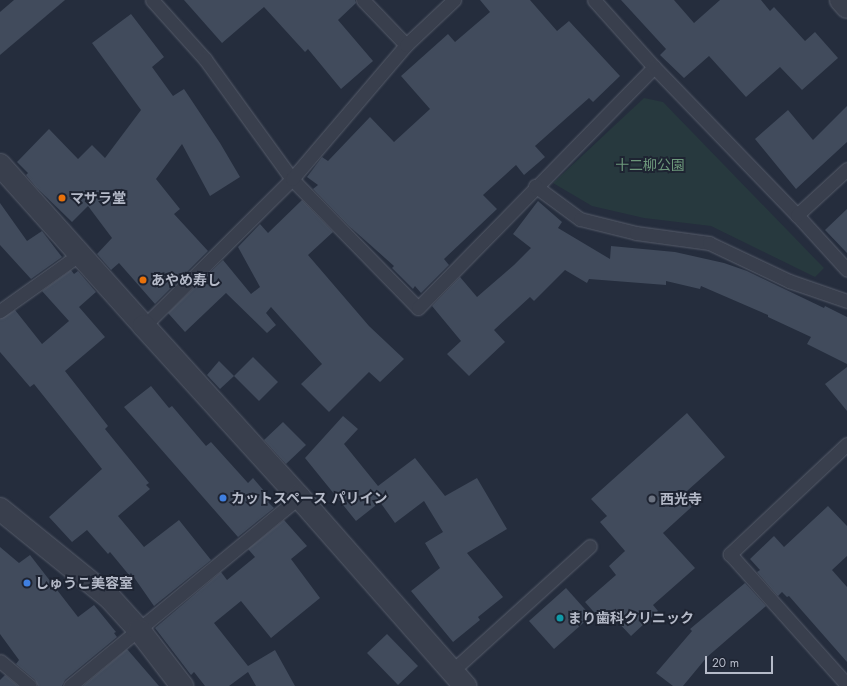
<!DOCTYPE html>
<meta charset="utf-8">
<style>
body{margin:0}
#map{position:relative;width:847px;height:686px;overflow:hidden;background:#252d3d;font-family:Jost,"Noto Sans JP",sans-serif}
div>[style]{position:absolute}
.green>*{inset:0;background:#27393e}
.building>*{inset:0;background:#414b5c}
.roads{filter:drop-shadow(0 0 1px #575d6b) drop-shadow(0 0 1px #575d6b)}
.service>*{height:13px;margin:-6.5px;padding:0 6.5px;transform-origin:6.5px;border-radius:6.5px;background:#393f4d}
.minor>*{height:22px;margin:-11px;padding:0 11px;transform-origin:11px;border-radius:11px;background:#393f4d}
.dots>*{width:11px;height:11px;translate:-50% -50%;box-sizing:border-box;border:2px solid #1e2432;border-radius:50%}
span{translate:-50% -50%;white-space:nowrap;text-align:center;line-height:1.15;-webkit-text-stroke:4px #1e2432;paint-order:stroke}
.park-label{font-size:14px;color:#6d987b}
.poi-label{font-size:14px;color:#b5bac8;font-weight:700}
.left{translate:0 -50%;text-align:left}
.scale{position:absolute;left:705px;top:656px;width:68px;height:18px;box-sizing:border-box;border:2px solid #b5bac8;border-top:0;padding-left:5px;font-size:12px;line-height:14px;white-space:nowrap;color:#b5bac8;-webkit-text-stroke:3px #1e2432;paint-order:stroke}
</style>
<div id="map">
<div class="green">
<i style="clip-path:polygon(644px 98px,663px 102px,824px 268px,815px 277px,711px 226px,644px 218px,592px 206px,553px 183px)"></i>
</div>
<div class="building">
<i style="clip-path:polygon(14px 0,65px 0,0 55px,0 12px)"></i>
<i style="clip-path:polygon(184px 0,355px 0,356px 3px,338px 20px,373px 61px,341px 89px,308px 49px,305px 52px,264px 7px,222px 43px)"></i>
<i style="clip-path:polygon(480px 0,530px 0,557px 31px,569px 21px,620px 76px,593px 102px,589px 98px,535px 146px,545px 157px,524px 175px,516px 165px,483px 195px,497px 209px,444px 259px,449px 265px,421px 293px,415px 286px,413px 289px,392px 268px,394px 266px,349px 226px,313px 189px,318px 185px,307px 177px,322px 157px,328px 161px,370px 117px,394px 142px,430px 109px,401px 76px,448px 34px,455px 42px,490px 12px)"></i>
<i style="clip-path:polygon(621px 0,674px 0,694px 23px,720px 0,761px 0,770px 11px,774px 7px,805px 41px,815px 32px,838px 58px,802px 90px,780px 67px,746px 97px,709px 56px,684px 78px,660px 55px,666px 49px)"></i>
<i style="clip-path:polygon(131px 14px,164px 57px,152px 67px,173px 96px,184px 89px,220px 143px,240px 177px,210px 196px,182px 144px,156px 179px,180px 209px,174px 214px,208px 251px,155px 304px,119px 263px,111px 270px,97px 254px,112px 238px,88px 206px,72px 222px,36px 187px,26px 175px,28px 173px,17px 162px,49px 129px,78px 159px,92px 145px,105px 158px,141px 110px,92px 43px)"></i>
<i style="clip-path:polygon(847px 106px,847px 142px,796px 189px,755px 139px,788px 110px,813px 140px)"></i>
<i style="clip-path:polygon(302px 200px,333px 232px,308px 255px,369px 326px,404px 359px,380px 382px,369px 372px,329px 412px,301px 384px,322px 364px,271px 307px,266px 313px,276px 325px,267px 333px,226px 293px,185px 332px,168px 313px,223px 260px,251px 294px,260px 287px,238px 247px,260px 224px,268px 233px)"></i>
<i style="clip-path:polygon(538px 201px,562px 222px,558px 228px,610px 259px,611px 246px,675px 252px,724px 263px,747px 271px,824px 308px,825px 306px,847px 317px,847px 364px,807px 344px,811px 337px,768px 317px,768px 315px,701px 286px,700px 289px,666px 281px,666px 285px,589px 279px,587px 283px,565px 270px,534px 301px,530px 297px,494px 330px,505px 342px,469px 376px,447px 354px,461px 341px,432px 306px,460px 277px,477px 297px,514px 265px,531px 248px,513px 234px)"></i>
<i style="clip-path:polygon(0 203px,27px 241px,42px 231px,62px 257px,31px 279px,0 245px)"></i>
<i style="clip-path:polygon(847px 209px,847px 253px,825px 230px)"></i>
<i style="clip-path:polygon(71px 270px,74px 274px,78px 271px,96px 292px,79px 307px,105px 337px,65px 371px,108px 426px,105px 429px,149px 483px,146px 485px,150px 489px,118px 516px,144px 547px,179px 520px,211px 560px,154px 606px,131px 573px,129px 575px,110px 552px,108px 554px,87px 530px,72px 542px,49px 517px,102px 469px,34px 384px,30px 387px,0 352px,0 319px,15px 310px,42px 344px,69px 321px,42px 291px)"></i>
<i style="clip-path:polygon(253px 357px,278px 382px,259px 401px,234px 376px)"></i>
<i style="clip-path:polygon(219px 361px,234px 376px,220px 389px,207px 375px)"></i>
<i style="clip-path:polygon(847px 367px,847px 411px,825px 384px)"></i>
<i style="clip-path:polygon(151px 386px,169px 408px,172px 406px,206px 446px,211px 442px,248px 483px,253px 478px,271px 499px,268px 502px,274px 508px,238px 537px,124px 407px)"></i>
<i style="clip-path:polygon(687px 413px,725px 457px,687px 491px,697px 502px,663px 533px,695px 568px,653px 605px,658px 611px,631px 636px,615px 619px,606px 626px,585px 602px,616px 575px,609px 566px,625px 551px,600px 522px,607px 516px,591px 499px)"></i>
<i style="clip-path:polygon(343px 416px,358px 429px,344px 444px,378px 486px,415px 458px,445px 496px,477px 478px,507px 529px,467px 553px,503px 597px,478px 617px,480px 620px,453px 642px,411px 591px,440px 568px,425px 543px,443px 532px,424px 501px,395px 523px,380px 502px,356px 521px,305px 458px)"></i>
<i style="clip-path:polygon(283px 422px,306px 445px,286px 464px,264px 440px)"></i>
<i style="clip-path:polygon(828px 506px,847px 526px,847px 556px,832px 570px,847px 587px,847px 662px,789px 596px,787px 597px,782px 592px,778px 596px,757px 572px,760px 570px,750px 559px,774px 536px,784px 547px)"></i>
<i style="clip-path:polygon(284px 520px,307px 546px,291px 559px,320px 598px,271px 638px,241px 601px,214px 623px,248px 666px,275px 650px,295px 686px,256px 686px,248px 672px,229px 686px,205px 686px,194px 672px,191px 675px,155px 628px,221px 572px,227px 580px,255px 557px,248px 549px)"></i>
<i style="clip-path:polygon(0 547px,19px 563px,30px 555px,78px 617px,94px 605px,116px 632px,114px 633px,117px 637px,65px 680px,62px 686px,38px 686px,35px 680px,16px 664px,19px 660px,0 634px)"></i>
<i style="clip-path:polygon(745px 583px,766px 606px,707px 657px,683px 686px,673px 686px,656px 673px,692px 631px,690px 629px)"></i>
<i style="clip-path:polygon(566px 588px,591px 616px,554px 649px,529px 621px)"></i>
<i style="clip-path:polygon(387px 634px,418px 666px,398px 685px,367px 653px)"></i>
<i style="clip-path:polygon(127px 649px,159px 686px,83px 686px)"></i>
<i style="clip-path:polygon(5px 675px,18px 686px,0 686px,0 680px)"></i>
</div>
<div class="roads">
<div class="service">
<i style="left:152px;top:0;width:79px;rotate:48.1deg"></i>
<i style="left:205px;top:59px;width:148px;rotate:54.1deg"></i>
<i style="left:292px;top:179px;width:180px;rotate:45.7deg"></i>
<i style="left:418px;top:308px;width:337px;rotate:-45.6deg"></i>
<i style="left:363px;top:0;width:62px;rotate:46.3deg"></i>
<i style="left:594px;top:0;width:90px;rotate:48.2deg"></i>
<i style="left:654px;top:67px;width:206px;rotate:46deg"></i>
<i style="left:797px;top:215px;width:74px;rotate:47.7deg"></i>
<i style="left:535px;top:186px;width:56px;rotate:36.3deg"></i>
<i style="left:580px;top:219px;width:58px;rotate:14deg"></i>
<i style="left:636px;top:233px;width:74px;rotate:7.8deg"></i>
<i style="left:709px;top:243px;width:89px;rotate:25.4deg"></i>
<i style="left:789px;top:281px;width:61px;rotate:19deg"></i>
<i style="left:797px;top:215px;width:68px;rotate:-42.6deg"></i>
<i style="left:0;top:311px;width:98px;rotate:-35.5deg"></i>
<i style="left:144px;top:326px;width:209px;rotate:-44.8deg"></i>
<i style="left:292px;top:179px;width:176px;rotate:-49.6deg"></i>
<i style="left:406px;top:45px;width:66px;rotate:-43.2deg"></i>
<i style="left:847px;top:444px;width:161px;rotate:136.8deg"></i>
<i style="left:730px;top:554px;width:176px;rotate:48.2deg"></i>
<i style="left:0;top:661px;width:39px;rotate:40deg"></i>
<i style="left:452px;top:671px;width:186px;rotate:-42.2deg"></i>
<i style="left:70px;top:686px;width:297px;rotate:-39.5deg"></i>
</div>
<div class="minor">
<i style="left:841px;top:0;width:9px;rotate:49deg"></i>
<i style="left:0;top:165px;width:216px;rotate:48.2deg"></i>
<i style="left:144px;top:326px;width:231px;rotate:47.8deg"></i>
<i style="left:299px;top:497px;width:252px;rotate:48.7deg"></i>
<i style="left:0;top:509px;width:141px;rotate:39deg"></i>
<i style="left:110px;top:598px;width:43px;rotate:47.8deg"></i>
<i style="left:139px;top:630px;width:71px;rotate:52.5deg"></i>
</div>
</div>
<div class="dots">
<i style="left:62px;top:198px;background:#e8710a"></i>
<i style="left:143px;top:280px;background:#e8710a"></i>
<i style="left:223px;top:498px;background:#3f7fe0"></i>
<i style="left:652px;top:499px;background:#6b7280"></i>
<i style="left:27px;top:583px;background:#3f7fe0"></i>
<i style="left:560px;top:618px;background:#0f9aa8"></i>
</div>
<div class="park-label">
<span style="left:650px;top:165px">十二柳公園</span>
</div>
<div class="poi-label">
<span class="left" style="left:70px;top:198px">マサラ堂</span>
<span class="left" style="left:151px;top:280px">あやめ寿し</span>
<span class="left" style="left:231px;top:498px">カットスペース パリイン</span>
<span class="left" style="left:660px;top:499px">西光寺</span>
<span class="left" style="left:35px;top:583px">しゅうこ美容室</span>
<span class="left" style="left:568px;top:618px">まり歯科クリニック</span>
</div>
<div class="scale">20 m</div>
</div>
